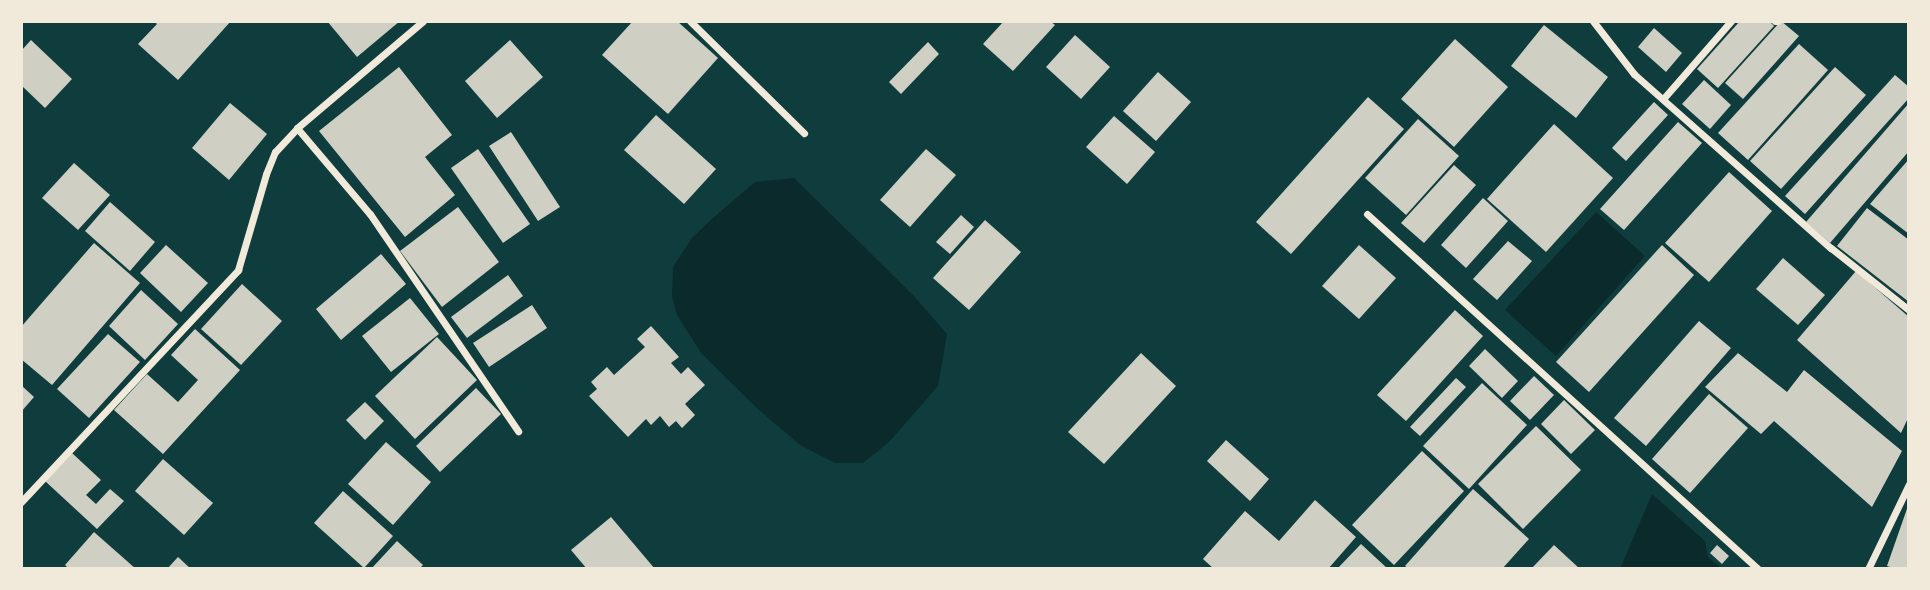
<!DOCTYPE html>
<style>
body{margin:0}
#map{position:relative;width:1930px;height:590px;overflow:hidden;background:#0f3d3e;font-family:"Crimson Pro",serif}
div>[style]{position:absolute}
.water>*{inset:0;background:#0a2a2b}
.building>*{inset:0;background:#cfcfc3}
.minor>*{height:7px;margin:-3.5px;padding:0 3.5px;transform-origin:3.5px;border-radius:3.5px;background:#f1e9da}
span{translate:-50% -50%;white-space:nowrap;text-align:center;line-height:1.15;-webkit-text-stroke:7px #f1e9da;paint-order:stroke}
.frame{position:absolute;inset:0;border:23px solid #f1e9da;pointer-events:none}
</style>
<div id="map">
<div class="water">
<i style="clip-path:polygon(794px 178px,913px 295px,947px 334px,938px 386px,889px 442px,863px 463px,835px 463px,800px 445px,759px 410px,701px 353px,677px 315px,672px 296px,673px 267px,692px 238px,713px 218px,755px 182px)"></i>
<i style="clip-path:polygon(1596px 212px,1645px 256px,1556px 356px,1505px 310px)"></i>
<i style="clip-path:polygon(1652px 494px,1705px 541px,1708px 557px,1722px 569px,1620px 569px)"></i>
</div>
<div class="building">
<i style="clip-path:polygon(154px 21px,231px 21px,178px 80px,138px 44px,157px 24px)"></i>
<i style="clip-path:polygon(327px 21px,400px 21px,357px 57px)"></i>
<i style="clip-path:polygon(633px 21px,677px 21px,718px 58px,668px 114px,602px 55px)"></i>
<i style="clip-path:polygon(1004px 21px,1050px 21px,1055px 25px,1013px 71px,983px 44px)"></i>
<i style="clip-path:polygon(1740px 21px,1769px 21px,1774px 26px,1718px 88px,1697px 69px)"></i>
<i style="clip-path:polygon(1781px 21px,1799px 36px,1743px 99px,1725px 83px)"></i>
<i style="clip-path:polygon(1544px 25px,1608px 77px,1576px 118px,1511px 66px)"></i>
<i style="clip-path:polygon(1654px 28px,1682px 53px,1666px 72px,1638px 47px)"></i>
<i style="clip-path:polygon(1075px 35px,1110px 67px,1081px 99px,1046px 67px)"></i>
<i style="clip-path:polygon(1455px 39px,1508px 87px,1454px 147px,1401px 99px)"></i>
<i style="clip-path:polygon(31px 40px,72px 79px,45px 108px,21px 85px,21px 51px)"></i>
<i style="clip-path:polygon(510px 40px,543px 77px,497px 118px,465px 81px)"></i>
<i style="clip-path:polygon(928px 42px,939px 54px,901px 94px,889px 82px)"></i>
<i style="clip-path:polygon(1799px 44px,1828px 70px,1748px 160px,1718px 133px)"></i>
<i style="clip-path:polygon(399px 67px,452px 135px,425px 157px,455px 195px,405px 237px,319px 131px)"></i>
<i style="clip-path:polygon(1835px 67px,1866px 95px,1781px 189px,1750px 161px)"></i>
<i style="clip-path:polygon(1158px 72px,1191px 102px,1156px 141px,1123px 111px)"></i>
<i style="clip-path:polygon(1895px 75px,1909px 87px,1909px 98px,1805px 214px,1785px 196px)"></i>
<i style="clip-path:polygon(1704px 80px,1731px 105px,1710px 129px,1682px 104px)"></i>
<i style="clip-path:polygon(1368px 97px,1404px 129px,1291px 254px,1256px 222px)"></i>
<i style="clip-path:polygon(1654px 102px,1668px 115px,1626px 161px,1612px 148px)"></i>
<i style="clip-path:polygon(230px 103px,267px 134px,229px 180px,192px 148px)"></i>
<i style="clip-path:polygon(1909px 103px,1909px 151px,1830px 243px,1806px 222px)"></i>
<i style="clip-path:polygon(656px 115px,716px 169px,684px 204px,624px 150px)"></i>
<i style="clip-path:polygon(1114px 116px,1155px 152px,1127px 184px,1086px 147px)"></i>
<i style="clip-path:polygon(1418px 119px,1459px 156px,1406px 215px,1365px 178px)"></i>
<i style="clip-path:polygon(1678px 122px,1702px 143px,1624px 230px,1600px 209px)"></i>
<i style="clip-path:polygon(1554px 124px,1613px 178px,1546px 252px,1487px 199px)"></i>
<i style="clip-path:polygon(511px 132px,560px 207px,538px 221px,489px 146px)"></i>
<i style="clip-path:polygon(478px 149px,530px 224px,503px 243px,451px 168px)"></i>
<i style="clip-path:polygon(926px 149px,956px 175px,910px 227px,880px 200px)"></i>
<i style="clip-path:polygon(1909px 159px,1909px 234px,1870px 204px)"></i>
<i style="clip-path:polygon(74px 163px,110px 195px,78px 230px,42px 198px)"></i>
<i style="clip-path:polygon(1454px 165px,1476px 185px,1424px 243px,1401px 223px)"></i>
<i style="clip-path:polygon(1729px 172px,1772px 211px,1709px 282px,1665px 243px)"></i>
<i style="clip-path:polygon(1483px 198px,1508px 221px,1466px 268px,1441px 245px)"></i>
<i style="clip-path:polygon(110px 202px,155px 242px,130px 271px,85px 231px)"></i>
<i style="clip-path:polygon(458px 207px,499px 262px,442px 307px,400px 251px)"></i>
<i style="clip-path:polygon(1867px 208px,1909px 240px,1909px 302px,1837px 246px)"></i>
<i style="clip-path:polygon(961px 215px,974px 227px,950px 254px,936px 242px)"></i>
<i style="clip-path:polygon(985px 220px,1021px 252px,969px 310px,933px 278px)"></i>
<i style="clip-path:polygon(1508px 241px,1532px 261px,1497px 300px,1473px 279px)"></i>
<i style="clip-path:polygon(94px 243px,140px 283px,52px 385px,21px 359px,21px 327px)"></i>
<i style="clip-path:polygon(166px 245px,208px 283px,181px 312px,140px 273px)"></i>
<i style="clip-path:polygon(1359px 245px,1396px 278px,1359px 319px,1322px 286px)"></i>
<i style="clip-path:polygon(1662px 245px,1694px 275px,1589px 392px,1556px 362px)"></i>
<i style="clip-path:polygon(381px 254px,406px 284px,341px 340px,316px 309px)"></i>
<i style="clip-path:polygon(1783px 258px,1825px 295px,1798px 325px,1756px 289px)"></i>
<i style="clip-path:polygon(1856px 271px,1909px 317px,1909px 416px,1901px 433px,1797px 340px)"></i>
<i style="clip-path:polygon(508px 275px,523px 296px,467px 338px,451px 317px)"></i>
<i style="clip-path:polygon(242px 284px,282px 321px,241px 365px,201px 329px)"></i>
<i style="clip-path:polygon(141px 290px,178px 324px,145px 360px,109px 326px)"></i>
<i style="clip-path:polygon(410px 298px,439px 334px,391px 372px,362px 336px)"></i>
<i style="clip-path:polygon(532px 305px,547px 328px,489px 367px,473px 343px)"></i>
<i style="clip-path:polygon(1455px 310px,1483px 336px,1406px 421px,1377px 395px)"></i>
<i style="clip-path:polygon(1699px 321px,1731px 348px,1646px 446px,1614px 418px)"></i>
<i style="clip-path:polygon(651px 326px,679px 357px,671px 363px,681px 374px,688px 367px,705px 385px,685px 404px,695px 415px,682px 428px,676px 421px,669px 427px,660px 416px,651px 425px,646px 419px,628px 437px,589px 396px,597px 389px,591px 382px,607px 367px,614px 375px,645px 347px,637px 339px)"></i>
<i style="clip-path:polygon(195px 329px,240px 370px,163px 454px,114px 410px,147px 374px,178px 402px,198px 380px,171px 355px)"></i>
<i style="clip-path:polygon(108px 334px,140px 362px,89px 418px,57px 389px)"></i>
<i style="clip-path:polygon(437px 337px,477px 380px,415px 439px,375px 396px)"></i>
<i style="clip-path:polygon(1485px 349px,1518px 381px,1502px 398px,1469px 366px)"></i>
<i style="clip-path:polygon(1141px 353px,1176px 386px,1104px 464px,1068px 432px)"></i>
<i style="clip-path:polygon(1738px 353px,1787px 392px,1804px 370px,1902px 451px,1872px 507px,1774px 421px,1761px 434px,1705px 387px)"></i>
<i style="clip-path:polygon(1534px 376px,1554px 395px,1530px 420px,1510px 401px)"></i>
<i style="clip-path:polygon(1456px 378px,1466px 387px,1420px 436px,1410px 427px)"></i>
<i style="clip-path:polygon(1482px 383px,1527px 425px,1469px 489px,1423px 446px)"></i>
<i style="clip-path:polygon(21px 385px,34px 397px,21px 412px)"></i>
<i style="clip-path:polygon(476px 388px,501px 414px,440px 472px,416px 446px)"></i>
<i style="clip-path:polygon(1709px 394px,1748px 428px,1690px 493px,1652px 459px)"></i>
<i style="clip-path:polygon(1564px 400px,1595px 430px,1571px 454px,1541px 424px)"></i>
<i style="clip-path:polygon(365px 402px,384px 421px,365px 440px,346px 420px)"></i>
<i style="clip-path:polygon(1536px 426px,1581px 470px,1523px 529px,1478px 484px)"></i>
<i style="clip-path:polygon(1226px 440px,1269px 479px,1250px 501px,1207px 461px)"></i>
<i style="clip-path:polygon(386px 442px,431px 482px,393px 525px,348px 484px)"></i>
<i style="clip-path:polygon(1422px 451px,1464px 491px,1394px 565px,1352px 525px)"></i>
<i style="clip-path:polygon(72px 453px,101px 480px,86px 495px,96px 504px,110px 489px,124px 501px,97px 529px,45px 481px)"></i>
<i style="clip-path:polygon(163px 459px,213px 503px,184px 535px,135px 491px)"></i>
<i style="clip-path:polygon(1473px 489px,1529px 539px,1502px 569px,1409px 569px,1405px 566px)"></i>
<i style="clip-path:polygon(343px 491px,393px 536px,364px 568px,314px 523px)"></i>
<i style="clip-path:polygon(1315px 500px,1356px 537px,1328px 569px,1214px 569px,1203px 559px,1245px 511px,1279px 541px)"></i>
<i style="clip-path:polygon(1909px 503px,1909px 569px,1896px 569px,1887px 566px)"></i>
<i style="clip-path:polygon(611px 517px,655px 569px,587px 569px,571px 550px)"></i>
<i style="clip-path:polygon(94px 532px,136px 569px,69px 569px,65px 565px)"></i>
<i style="clip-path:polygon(397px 541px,423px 565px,419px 569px,371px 569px)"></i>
<i style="clip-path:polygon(1361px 544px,1388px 569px,1337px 569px)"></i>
<i style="clip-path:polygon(1554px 545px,1580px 569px,1531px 569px)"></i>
<i style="clip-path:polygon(1717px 545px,1729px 556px,1722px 564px,1710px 553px)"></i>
<i style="clip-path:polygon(178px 557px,191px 569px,167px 569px)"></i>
</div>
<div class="minor">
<i style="left:690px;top:21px;width:160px;rotate:44.5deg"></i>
<i style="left:1593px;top:21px;width:67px;rotate:52.3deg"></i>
<i style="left:1634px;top:74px;width:263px;rotate:41.5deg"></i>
<i style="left:1831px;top:248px;width:100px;rotate:38.5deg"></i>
<i style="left:1775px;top:21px;width:2px"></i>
<i style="left:1663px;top:99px;width:103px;rotate:-48.9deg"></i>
<i style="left:297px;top:128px;width:113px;rotate:49.7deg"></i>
<i style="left:370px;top:214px;width:263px;rotate:55.7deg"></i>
<i style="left:1367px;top:214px;width:528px;rotate:42.24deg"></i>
<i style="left:21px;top:502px;width:318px;rotate:-46.9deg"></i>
<i style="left:238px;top:270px;width:100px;rotate:-73.7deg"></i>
<i style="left:266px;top:174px;width:24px;rotate:-68deg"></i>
<i style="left:275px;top:152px;width:33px;rotate:-47deg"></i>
<i style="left:297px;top:128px;width:165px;rotate:-40.3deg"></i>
<i style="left:1868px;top:569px;width:94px;rotate:-64.2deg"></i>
</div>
<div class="frame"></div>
</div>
